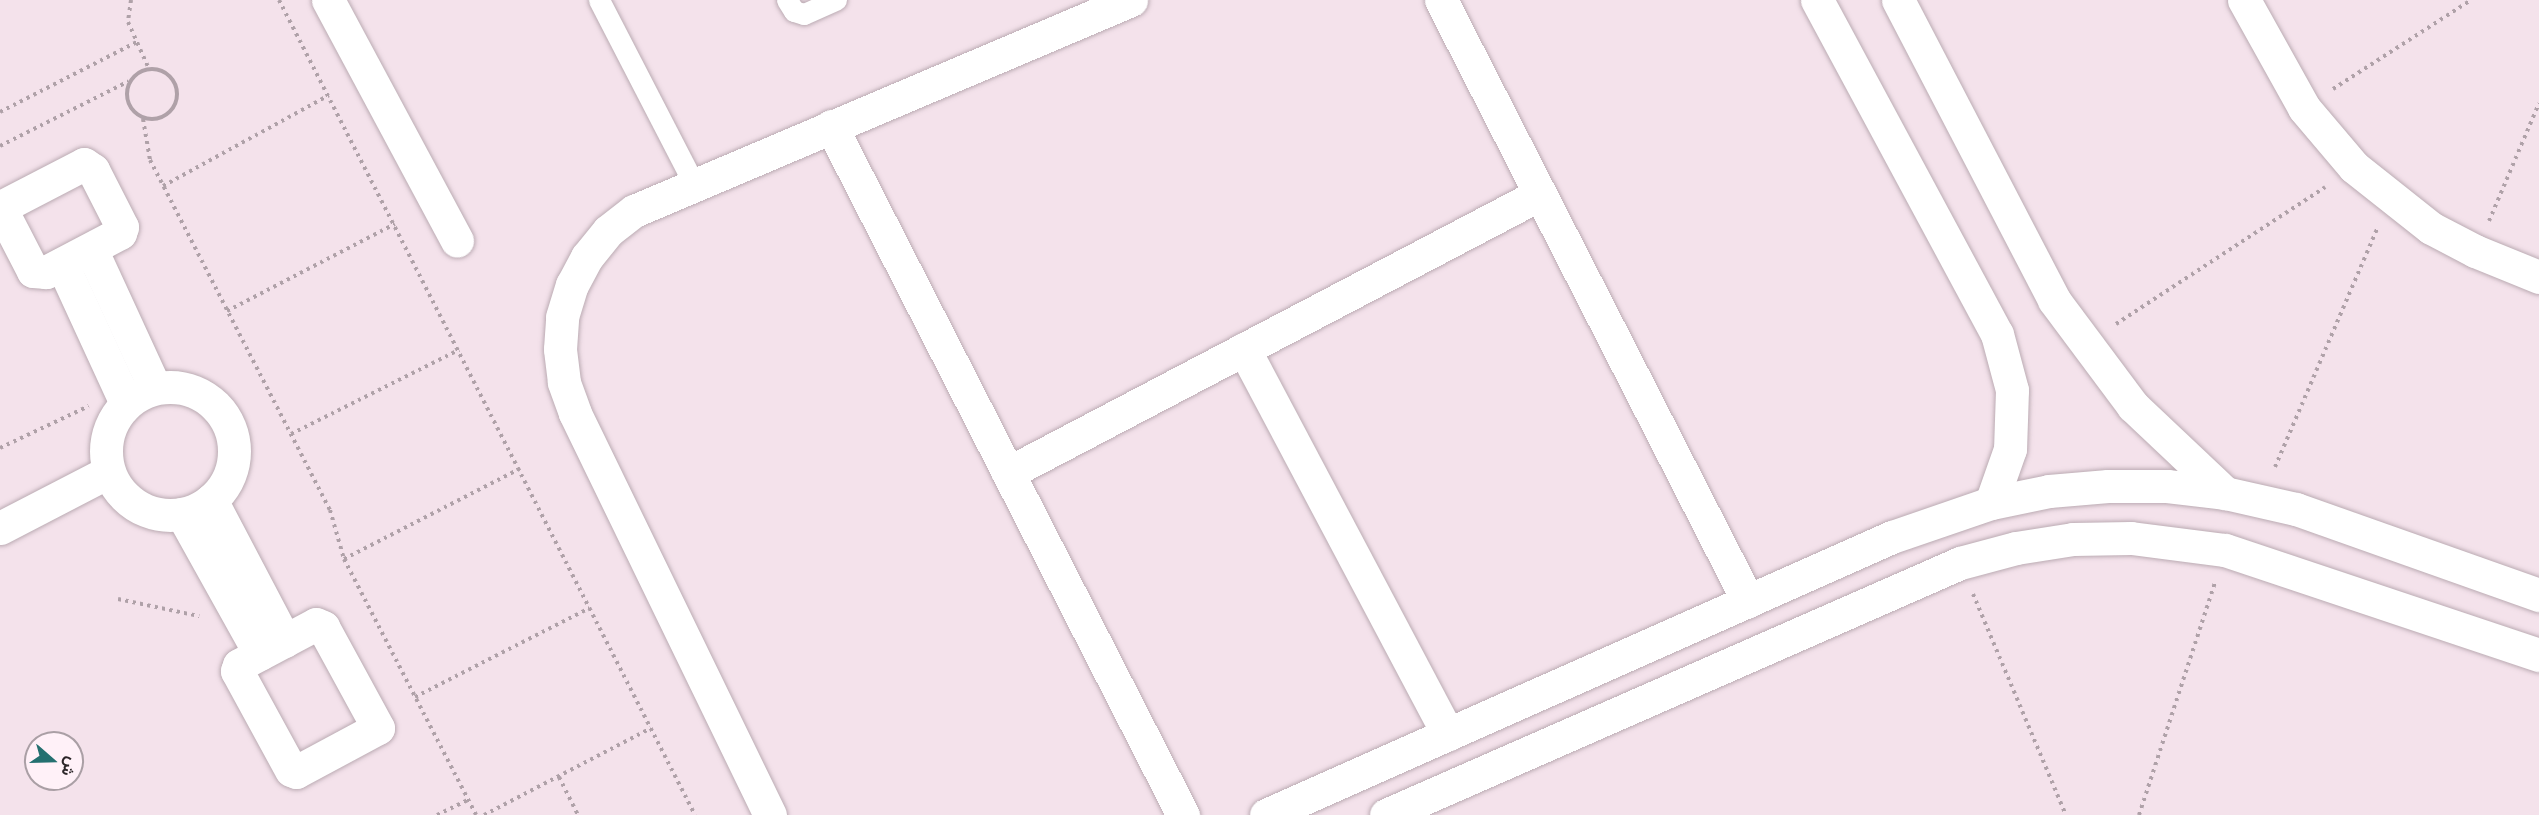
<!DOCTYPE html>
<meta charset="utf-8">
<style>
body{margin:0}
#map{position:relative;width:2539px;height:815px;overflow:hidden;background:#f4e2eb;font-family:"DM Sans",Vazirmatn,sans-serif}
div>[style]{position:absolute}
.path>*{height:4px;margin-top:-2px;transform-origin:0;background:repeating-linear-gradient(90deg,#afa1a8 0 3px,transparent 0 7.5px)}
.path>.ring{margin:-2px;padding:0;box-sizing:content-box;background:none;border:4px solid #afa1a8;border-radius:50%}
.roads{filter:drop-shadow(0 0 2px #bbabb3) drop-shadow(0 0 2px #bbabb3)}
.lane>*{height:21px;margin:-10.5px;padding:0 10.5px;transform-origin:10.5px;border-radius:10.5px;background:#fff}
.street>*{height:33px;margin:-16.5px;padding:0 16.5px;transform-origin:16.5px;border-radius:16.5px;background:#fff}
.street>.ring{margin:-16.5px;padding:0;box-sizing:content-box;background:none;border:33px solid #fff;border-radius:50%}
span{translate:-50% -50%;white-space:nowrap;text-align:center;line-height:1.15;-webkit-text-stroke:6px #fff1f8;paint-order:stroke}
.north{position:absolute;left:24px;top:731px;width:60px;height:60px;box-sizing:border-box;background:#fff1f8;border:2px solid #aa9fa5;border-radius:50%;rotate:110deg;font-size:16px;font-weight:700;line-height:24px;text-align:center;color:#2b2528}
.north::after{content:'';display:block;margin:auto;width:21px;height:27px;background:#247070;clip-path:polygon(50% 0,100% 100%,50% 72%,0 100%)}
</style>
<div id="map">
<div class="path">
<i style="left:131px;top:0;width:22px;rotate:98deg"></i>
<i style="left:128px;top:22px;width:51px;rotate:65.9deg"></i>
<i style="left:279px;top:0;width:915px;rotate:62.96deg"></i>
<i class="ring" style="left:127px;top:69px;width:46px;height:46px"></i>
<i style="left:2333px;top:89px;width:164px;rotate:-32.8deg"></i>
<i style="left:0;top:112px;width:154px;rotate:-27.1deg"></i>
<i style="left:143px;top:119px;width:42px;rotate:80.3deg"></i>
<i style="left:150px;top:160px;width:394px;rotate:62.8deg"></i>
<i style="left:330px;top:510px;width:51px;rotate:74.1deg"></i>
<i style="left:344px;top:559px;width:288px;rotate:62.7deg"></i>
<i style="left:0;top:146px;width:144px;rotate:-26.7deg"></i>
<i style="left:163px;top:186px;width:189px;rotate:-28.7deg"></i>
<i style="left:2489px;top:221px;width:128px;rotate:-67deg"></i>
<i style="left:227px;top:311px;width:189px;rotate:-27.4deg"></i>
<i style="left:2116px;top:324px;width:250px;rotate:-33.2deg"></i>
<i style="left:291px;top:434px;width:188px;rotate:-26.6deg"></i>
<i style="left:0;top:448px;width:98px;rotate:-25.3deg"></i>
<i style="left:2275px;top:467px;width:259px;rotate:-66.8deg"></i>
<i style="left:344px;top:559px;width:197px;rotate:-27.2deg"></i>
<i style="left:1973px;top:594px;width:240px;rotate:67.2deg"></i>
<i style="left:118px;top:599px;width:83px;rotate:11.9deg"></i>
<i style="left:415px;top:697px;width:196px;rotate:-27deg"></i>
<i style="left:559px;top:777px;width:42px;rotate:63.4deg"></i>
<i style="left:437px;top:815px;width:34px;rotate:-26deg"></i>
<i style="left:484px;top:815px;width:188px;rotate:-27.5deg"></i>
<i style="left:2139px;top:815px;width:245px;rotate:-71.9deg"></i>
</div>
<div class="roads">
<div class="lane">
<i style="left:599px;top:0;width:207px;rotate:62.7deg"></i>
<i style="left:787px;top:0;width:13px;rotate:58deg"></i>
<i style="left:794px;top:11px;width:10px;rotate:17deg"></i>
<i style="left:804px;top:14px;width:35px;rotate:-24deg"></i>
</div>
<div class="street">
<i style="left:328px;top:0;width:273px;rotate:61.8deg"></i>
<i style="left:1441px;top:0;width:675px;rotate:62.94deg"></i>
<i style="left:1817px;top:0;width:379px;rotate:61.7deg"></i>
<i style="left:1997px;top:334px;width:58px;rotate:75deg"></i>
<i style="left:2012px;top:390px;width:59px;rotate:91.9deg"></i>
<i style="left:2010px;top:449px;width:57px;rotate:109.4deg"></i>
<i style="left:1898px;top:0;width:338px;rotate:62.5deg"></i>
<i style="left:2054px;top:300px;width:132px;rotate:53.3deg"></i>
<i style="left:2133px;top:406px;width:127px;rotate:43.4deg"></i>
<i style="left:2244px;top:0;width:124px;rotate:60.9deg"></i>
<i style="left:2304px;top:108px;width:77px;rotate:49.7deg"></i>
<i style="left:2354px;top:167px;width:98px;rotate:38.4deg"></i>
<i style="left:2431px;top:228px;width:50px;rotate:27.6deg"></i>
<i style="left:2475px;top:251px;width:69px;rotate:22.1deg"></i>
<i style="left:831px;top:126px;width:774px;rotate:62.94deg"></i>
<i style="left:84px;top:164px;width:11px;rotate:34deg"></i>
<i style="left:93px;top:170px;width:64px;rotate:63deg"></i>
<i style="left:122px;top:227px;width:6px;rotate:108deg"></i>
<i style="left:120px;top:233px;width:84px;rotate:152.2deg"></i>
<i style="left:46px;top:272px;width:13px;rotate:-176deg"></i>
<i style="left:33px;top:271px;width:65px;rotate:-117.3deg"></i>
<i style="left:3px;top:213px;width:7px;rotate:-90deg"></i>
<i style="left:3px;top:206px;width:91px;rotate:-27.4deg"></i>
<i style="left:91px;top:249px;width:153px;rotate:65.3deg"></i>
<i style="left:62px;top:264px;width:153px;rotate:65.3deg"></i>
<i style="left:1244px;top:349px;width:436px;rotate:62.1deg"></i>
<i class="ring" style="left:106px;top:387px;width:95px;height:95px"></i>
<i style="left:1008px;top:473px;width:601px;rotate:-27.67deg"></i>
<i style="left:211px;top:500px;width:159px;rotate:62.3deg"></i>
<i style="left:182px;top:514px;width:160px;rotate:60.9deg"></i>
<i style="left:0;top:528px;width:122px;rotate:-27.4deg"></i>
<i style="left:316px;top:624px;width:8px;rotate:23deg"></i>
<i style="left:323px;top:627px;width:115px;rotate:61.4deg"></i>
<i style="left:378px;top:728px;width:93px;rotate:151.8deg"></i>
<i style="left:296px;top:772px;width:5px;rotate:-158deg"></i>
<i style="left:291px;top:770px;width:113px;rotate:-118.6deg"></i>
<i style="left:237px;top:671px;width:6px;rotate:-72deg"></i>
<i style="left:239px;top:665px;width:87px;rotate:-28deg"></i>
<i style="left:770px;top:815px;width:447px;rotate:-115.9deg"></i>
<i style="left:575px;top:413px;width:33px;rotate:-110deg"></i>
<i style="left:564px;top:382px;width:33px;rotate:-97deg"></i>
<i style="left:560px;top:349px;width:32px;rotate:-86deg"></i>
<i style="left:562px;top:317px;width:34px;rotate:-73deg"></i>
<i style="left:572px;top:285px;width:32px;rotate:-62deg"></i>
<i style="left:587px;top:257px;width:33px;rotate:-51deg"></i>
<i style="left:608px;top:231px;width:33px;rotate:-38deg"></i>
<i style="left:634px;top:211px;width:540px;rotate:-23deg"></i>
<i style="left:1266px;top:815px;width:685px;rotate:-23.95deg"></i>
<i style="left:1892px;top:537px;width:105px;rotate:-19deg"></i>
<i style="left:1991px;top:503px;width:59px;rotate:-11.7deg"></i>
<i style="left:2049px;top:491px;width:59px;rotate:-4.8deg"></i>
<i style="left:2108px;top:486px;width:59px"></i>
<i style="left:2167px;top:486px;width:58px;rotate:6.9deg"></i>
<i style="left:2225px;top:493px;width:73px;rotate:12.7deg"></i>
<i style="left:2296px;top:509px;width:258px;rotate:19.5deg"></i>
<i style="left:1386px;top:815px;width:627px;rotate:-23.7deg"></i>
<i style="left:1960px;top:563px;width:58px;rotate:-15deg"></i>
<i style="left:2016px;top:548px;width:58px;rotate:-9deg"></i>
<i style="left:2073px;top:539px;width:58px;rotate:-1deg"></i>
<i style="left:2131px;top:538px;width:95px;rotate:7.3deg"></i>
<i style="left:2225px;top:550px;width:331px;rotate:18.5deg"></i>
</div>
</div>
<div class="north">ش</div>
</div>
